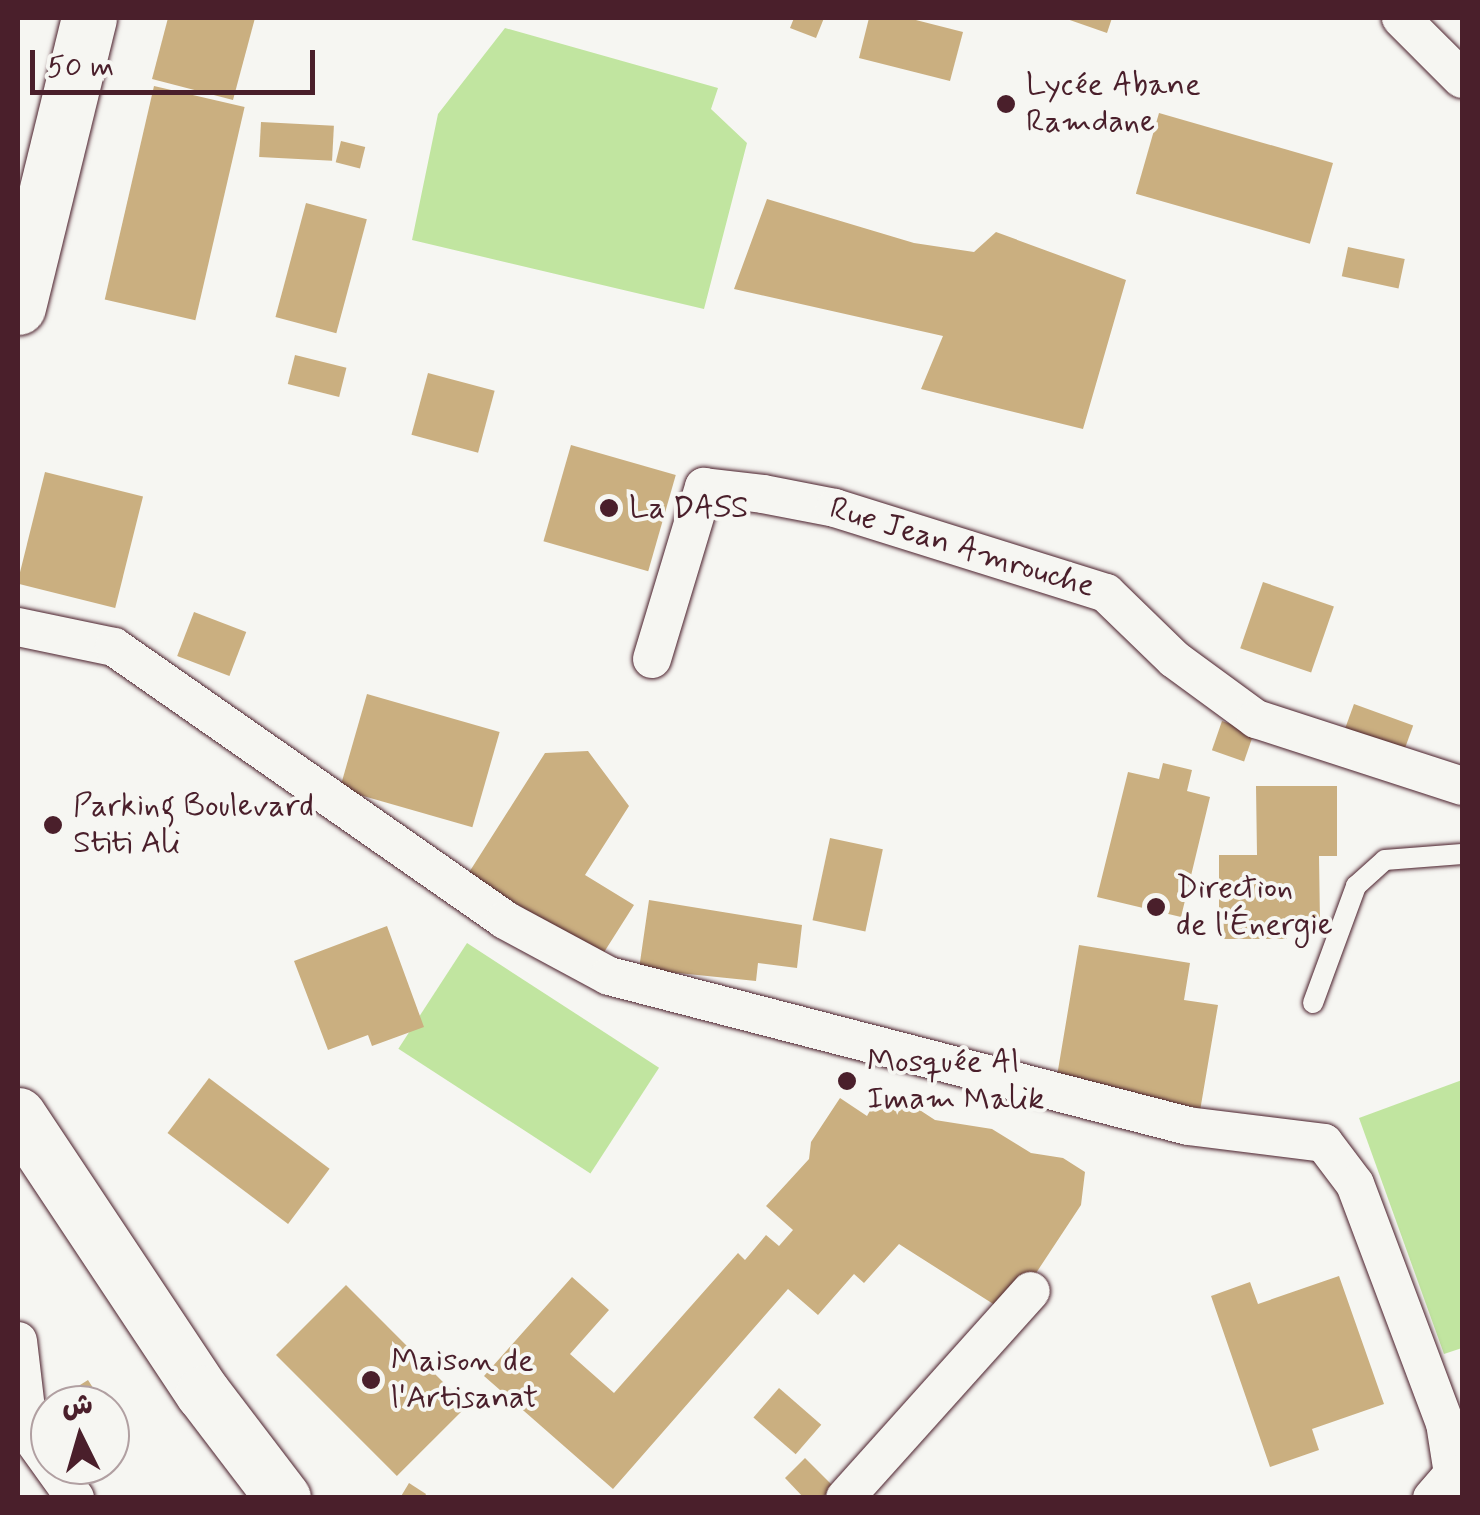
<!DOCTYPE html>
<html>
<head>
<meta charset="utf-8">
<style>
  body { margin:0 }
  #map { position:relative; width:1480px; height:1515px; overflow:hidden; background:#f6f6f2; font-family:Mynerve,"Playpen Sans Arabic",sans-serif }
  div>[style] { position:absolute }
  .green>* { inset:0; background:#c1e5a0; transform-origin:0 0 }
  .building>* { inset:0; background:#caaf80; transform-origin:0 0 }
  .roads { filter:drop-shadow(0 0 2px #4a1f2b) drop-shadow(0 0 2px #4a1f2b) }
  .lane>* { height:20px; margin:-10px; padding:0 10px; transform-origin:10px; border-radius:10px; background:#f6f6f2 }
  .street>* { height:38px; margin:-19px; padding:0 19px; transform-origin:19px; border-radius:19px; background:#f6f6f2 }
  .secondary>* { height:55px; margin:-27.5px; padding:0 27.5px; transform-origin:27.5px; border-radius:27.5px; background:#f6f6f2 }
  .dots>* { width:28px; height:28px; translate:-50% -50%; box-sizing:border-box; border:5px solid #f6f6f2; border-radius:50% }
  span { translate:-50% -50%; white-space:nowrap; text-align:center; line-height:1.15; -webkit-text-stroke:8px #f6f6f2; paint-order:stroke }
  .poi-label { font-size:32px; color:#4a1f2b }
  .left { translate:0 -50%; text-align:left }
  .street-label { font-size:32px; color:#4a1f2b }
  .frame { position:absolute; inset:0; border:20px solid #4a1f2b; pointer-events:none }
  .north { position:absolute; left:30px; top:1385px; width:100px; height:100px; box-sizing:border-box; background:#f6f6f2; border:2px solid #b1a0a2; border-radius:50%; rotate:355deg; font-size:28px; font-weight:700; line-height:40px; text-align:center; color:#4a1f2b }
  .north::after { content:''; display:block; margin:auto; width:35px; height:45px; background:#4a1f2b; clip-path:polygon(50% 0,100% 100%,50% 72%,0 100%) }
  .scale { position:absolute; left:30px; top:50px; width:285px; height:45px; box-sizing:border-box; border:5px solid #4a1f2b; border-top:0; padding-left:12px; font-size:30px; line-height:35px; white-space:nowrap; color:#4a1f2b; -webkit-text-stroke:8px #f6f6f2; paint-order:stroke }
</style>
</head>
<body>
<div id="map">
  <div class="green">
    <i style="clip-path:polygon(505px 28px,718px 88px,711px 109px,747px 143px,704px 309px,412px 240px,438px 114px)"></i>
    <i style="left:467px;top:943px;width:229px;height:126px;rotate:33deg"></i>
    <i style="clip-path:polygon(1462px 1080px,1462px 1348px,1444px 1354px,1359px 1118px)"></i>
  </div>
  <div class="building">
    <i style="clip-path:polygon(168px 18px,255px 18px,233px 100px,152px 79px)"></i>
    <i style="clip-path:polygon(794px 18px,824px 18px,816px 38px,790px 28px)"></i>
    <i style="clip-path:polygon(869px 18px,908px 18px,963px 32px,950px 81px,859px 58px)"></i>
    <i style="clip-path:polygon(1064px 18px,1112px 18px,1107px 33px)"></i>
    <i style="left:154px;top:86px;width:93px;height:219px;rotate:13deg"></i>
    <i style="left:1159px;top:113px;width:181px;height:84px;rotate:16deg"></i>
    <i style="left:261px;top:122px;width:73px;height:35px;rotate:3deg"></i>
    <i style="left:341px;top:141px;width:25px;height:22px;rotate:14deg"></i>
    <i style="clip-path:polygon(767px 199px,914px 243px,974px 252px,996px 232px,1126px 280px,1083px 429px,921px 389px,943px 336px,734px 289px)"></i>
    <i style="left:306px;top:203px;width:63px;height:118px;rotate:15deg"></i>
    <i style="left:1348px;top:247px;width:58px;height:30px;rotate:12deg"></i>
    <i style="left:295px;top:355px;width:53px;height:30px;rotate:14deg"></i>
    <i style="left:428px;top:373px;width:69px;height:64px;rotate:15deg"></i>
    <i style="left:571px;top:445px;width:109px;height:100px;rotate:16deg"></i>
    <i style="left:45px;top:472px;width:101px;height:115px;rotate:14deg"></i>
    <i style="left:1263px;top:582px;width:75px;height:70px;rotate:19deg"></i>
    <i style="left:194px;top:612px;width:56px;height:47px;rotate:21deg"></i>
    <i style="left:367px;top:694px;width:138px;height:99px;rotate:16deg"></i>
    <i style="left:1354px;top:704px;width:63px;height:34px;rotate:20deg"></i>
    <i style="left:1222px;top:721px;width:34px;height:31px;rotate:19deg"></i>
    <i style="clip-path:polygon(588px 751px,629px 806px,585px 875px,634px 905px,601px 957px,468px 874px,545px 753px)"></i>
    <i style="clip-path:polygon(1163px 763px,1192px 770px,1187px 791px,1210px 797px,1181px 917px,1097px 897px,1128px 772px,1159px 779px)"></i>
    <i style="clip-path:polygon(1256px 786px,1337px 786px,1337px 856px,1319px 856px,1320px 923px,1287px 923px,1287px 939px,1219px 939px,1219px 855px,1257px 855px)"></i>
    <i style="left:830px;top:838px;width:54px;height:84px;rotate:12deg"></i>
    <i style="clip-path:polygon(649px 900px,802px 925px,797px 968px,758px 963px,756px 981px,639px 969px)"></i>
    <i style="clip-path:polygon(387px 926px,424px 1027px,372px 1046px,368px 1035px,328px 1050px,294px 961px)"></i>
    <i style="clip-path:polygon(1079px 945px,1190px 963px,1184px 1000px,1218px 1005px,1200px 1111px,1055px 1088px)"></i>
    <i style="left:209px;top:1078px;width:151px;height:69px;rotate:37deg"></i>
    <i style="clip-path:polygon(840px 1098px,867px 1116px,876px 1100px,912px 1105px,935px 1120px,992px 1129px,1031px 1153px,1063px 1158px,1085px 1172px,1081px 1205px,1009px 1314px,899px 1244px,864px 1283px,854px 1274px,818px 1315px,788px 1289px,613px 1489px,484px 1376px,572px 1277px,609px 1310px,570px 1354px,614px 1393px,738px 1253px,745px 1260px,766px 1235px,779px 1246px,793px 1230px,766px 1206px,809px 1159px,811px 1142px)"></i>
    <i style="clip-path:polygon(1339px 1276px,1384px 1404px,1312px 1429px,1319px 1450px,1270px 1467px,1211px 1296px,1250px 1282px,1258px 1304px)"></i>
    <i style="left:346px;top:1285px;width:171px;height:99px;rotate:45deg"></i>
    <i style="clip-path:polygon(88px 1380px,104px 1405px,50px 1405px,50px 1432px,37px 1412px)"></i>
    <i style="left:779px;top:1388px;width:56px;height:39px;rotate:41deg"></i>
    <i style="clip-path:polygon(110px 1414px,121px 1431px,110px 1438px)"></i>
    <i style="clip-path:polygon(805px 1458px,833px 1486px,822px 1498px,804px 1498px,785px 1478px)"></i>
    <i style="clip-path:polygon(409px 1483px,426px 1494px,424px 1498px,400px 1498px)"></i>
  </div>
  <div class="roads">
    <div class="lane">
      <i style="left:1313px;top:1003px;width:125px;rotate:-69.8deg"></i>
      <i style="left:1356px;top:886px;width:39px;rotate:-42deg"></i>
      <i style="left:1385px;top:860px;width:77px;rotate:-4.5deg"></i>
    </div>
    <div class="street">
      <i style="left:1401px;top:18px;width:86px;rotate:45deg"></i>
      <i style="left:18px;top:627px;width:98px;rotate:11.8deg"></i>
      <i style="left:114px;top:647px;width:477px;rotate:34.9deg"></i>
      <i style="left:505px;top:920px;width:118px;rotate:28.3deg"></i>
      <i style="left:609px;top:976px;width:598px;rotate:14.52deg"></i>
      <i style="left:1188px;top:1126px;width:137px;rotate:7.1deg"></i>
      <i style="left:1324px;top:1143px;width:51px;rotate:52.9deg"></i>
      <i style="left:1355px;top:1184px;width:255px;rotate:69.4deg"></i>
      <i style="left:1445px;top:1423px;width:52px;rotate:81.1deg"></i>
      <i style="left:1453px;top:1474px;width:32px;rotate:131deg"></i>
      <i style="left:652px;top:659px;width:180px;rotate:-73.2deg"></i>
      <i style="left:704px;top:487px;width:59px;rotate:6.8deg"></i>
      <i style="left:763px;top:494px;width:73px;rotate:11deg"></i>
      <i style="left:835px;top:508px;width:284px;rotate:17.4deg"></i>
      <i style="left:1106px;top:593px;width:95px;rotate:44.1deg"></i>
      <i style="left:1174px;top:659px;width:102px;rotate:36.2deg"></i>
      <i style="left:1256px;top:719px;width:217px;rotate:18deg"></i>
      <i style="left:18px;top:1341px;width:94px;rotate:83.3deg"></i>
      <i style="left:29px;top:1434px;width:79px;rotate:54.3deg"></i>
      <i style="left:845px;top:1498px;width:278px;rotate:-48.1deg"></i>
    </div>
    <div class="secondary">
      <i style="left:18px;top:307px;width:298px;rotate:-76.2deg"></i>
      <i style="left:18px;top:1115px;width:334px;rotate:56.4deg"></i>
      <i style="left:203px;top:1393px;width:132px;rotate:52.7deg"></i>
    </div>
  </div>
  <div class="dots">
    <i style="left:1006px;top:104px;background:#4a1f2b"></i>
    <i style="left:609px;top:508px;background:#4a1f2b"></i>
    <i style="left:53px;top:825px;background:#4a1f2b"></i>
    <i style="left:1156px;top:907px;background:#4a1f2b"></i>
    <i style="left:847px;top:1081px;background:#4a1f2b"></i>
    <i style="left:371px;top:1380px;background:#4a1f2b"></i>
  </div>
  <div class="poi-label">
    <span class="left" style="left:1026px;top:104px">Lycée Abane<br>Ramdane</span>
    <span class="left" style="left:629px;top:508px">La DASS</span>
    <span class="left" style="left:73px;top:825px">Parking Boulevard<br>Stiti Ali</span>
    <span class="left" style="left:1176px;top:907px">Direction<br>de l'Énergie</span>
    <span class="left" style="left:867px;top:1081px">Mosquée Al<br>Imam Malik</span>
    <span class="left" style="left:391px;top:1380px">Maison de<br>l'Artisanat</span>
  </div>
  <div class="street-label">
    <span style="left:962px;top:548px;rotate:17deg">Rue Jean Amrouche</span>
  </div>
  <div class="frame"></div>
  <div class="north">ش</div>
  <div class="scale">50 m</div>
</div>
</body>
</html>
